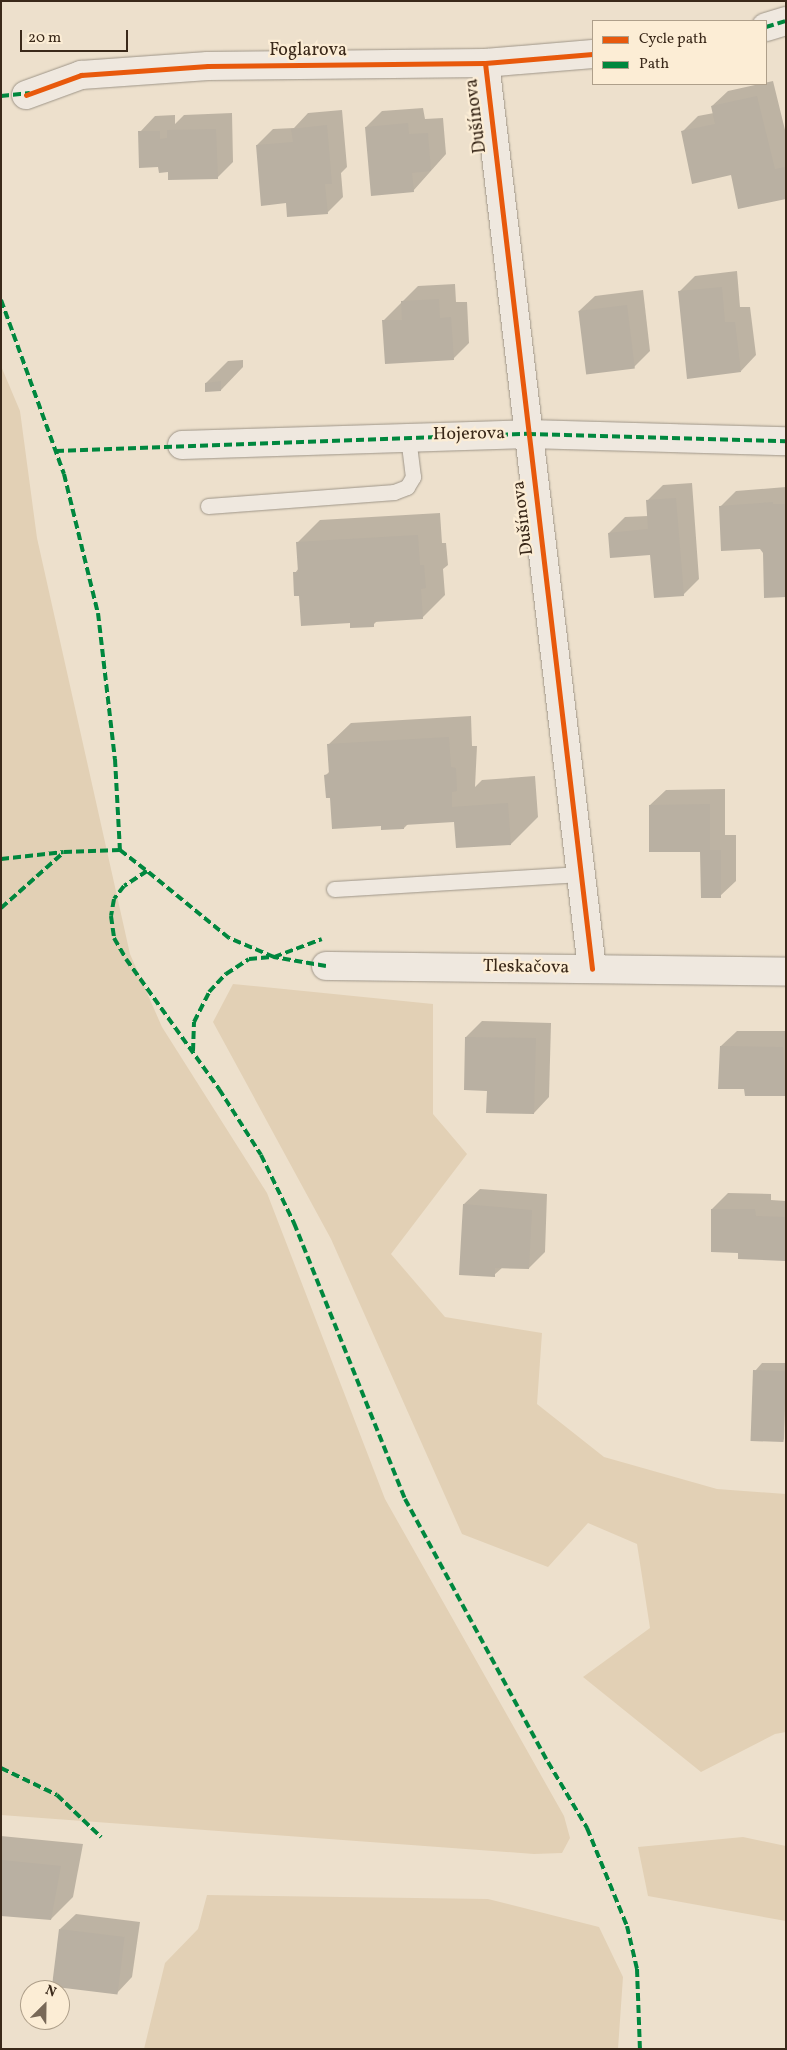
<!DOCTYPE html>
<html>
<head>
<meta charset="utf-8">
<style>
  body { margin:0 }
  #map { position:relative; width:787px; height:2050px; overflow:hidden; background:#ede0cc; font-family:Vollkorn,serif }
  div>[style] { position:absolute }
  .green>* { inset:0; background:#e2d0b5 }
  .shadow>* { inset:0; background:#0003 }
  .building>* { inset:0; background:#b9b0a2; transform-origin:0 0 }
  .roads { filter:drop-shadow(0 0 1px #9e9588) drop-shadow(0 0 1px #9e9588) }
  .service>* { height:15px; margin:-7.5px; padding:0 7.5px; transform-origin:7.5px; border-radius:7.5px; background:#efe8df }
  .minor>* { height:28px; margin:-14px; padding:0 14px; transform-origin:14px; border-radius:14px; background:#efe8df }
  .quiet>* { height:4px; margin-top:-2px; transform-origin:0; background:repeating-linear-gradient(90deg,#00873e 0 8px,transparent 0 12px) }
  .cycleway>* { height:5px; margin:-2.5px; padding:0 2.5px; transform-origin:2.5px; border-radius:2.5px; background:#e8590c }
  span { translate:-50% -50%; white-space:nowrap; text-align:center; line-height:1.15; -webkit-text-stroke:4.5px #fcedd5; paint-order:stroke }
  .street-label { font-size:18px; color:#3a291a }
  .frame { position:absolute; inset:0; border:2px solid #3a291a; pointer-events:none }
  .legend { position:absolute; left:592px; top:20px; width:175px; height:65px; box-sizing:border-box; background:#fcedd5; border:1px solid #ae9f8a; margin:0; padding:6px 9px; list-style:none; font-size:15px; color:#3a291a }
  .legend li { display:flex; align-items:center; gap:10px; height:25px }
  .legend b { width:25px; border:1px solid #ae9f8a }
  .north { position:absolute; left:20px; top:1980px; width:50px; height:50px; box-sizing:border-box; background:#fcedd5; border:1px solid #ae9f8a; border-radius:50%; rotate:23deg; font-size:14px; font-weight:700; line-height:20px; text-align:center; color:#3a291a }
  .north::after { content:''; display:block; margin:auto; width:18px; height:22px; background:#796958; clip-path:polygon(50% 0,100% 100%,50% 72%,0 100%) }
  .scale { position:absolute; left:20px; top:30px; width:108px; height:22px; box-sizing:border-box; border:2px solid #3a291a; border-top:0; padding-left:6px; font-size:15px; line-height:18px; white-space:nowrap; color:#3a291a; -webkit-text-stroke:4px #fcedd5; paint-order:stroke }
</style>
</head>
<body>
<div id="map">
  <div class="green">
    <i style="clip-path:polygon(1px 366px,20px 411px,37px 538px,130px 954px,162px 1027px,267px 1193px,385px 1499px,564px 1816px,570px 1838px,562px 1853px,534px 1854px,1px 1815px)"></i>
    <i style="clip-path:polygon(233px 984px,433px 1004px,433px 1114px,467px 1154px,391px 1254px,445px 1317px,542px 1333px,537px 1404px,604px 1457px,717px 1489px,786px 1494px,786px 1732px,775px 1734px,701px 1772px,583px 1677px,650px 1628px,637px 1544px,588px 1523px,548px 1567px,462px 1534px,331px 1239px,213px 1022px)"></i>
    <i style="clip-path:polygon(743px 1837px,786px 1846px,786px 1921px,648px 1896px,638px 1847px)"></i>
    <i style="clip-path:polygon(207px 1895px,488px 1899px,599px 1927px,623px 1977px,618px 2049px,144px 2049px,165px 1963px,198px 1929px)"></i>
  </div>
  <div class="shadow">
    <i style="clip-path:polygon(773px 81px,786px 134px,786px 198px,732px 174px,682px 132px,698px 116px,714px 113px,712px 106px,728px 91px)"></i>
    <i style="clip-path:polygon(423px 108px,425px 119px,443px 118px,446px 154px,413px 191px,366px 127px,382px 111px)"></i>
    <i style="clip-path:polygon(342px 110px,347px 167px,341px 173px,343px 197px,327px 213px,287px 202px,257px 145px,273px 129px,294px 128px,308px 113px)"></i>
    <i style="clip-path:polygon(232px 113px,233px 162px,217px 178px,169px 171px,159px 166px,140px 132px,155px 116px,175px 115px,175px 124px,184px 115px)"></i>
    <i style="clip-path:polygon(737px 271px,740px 307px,750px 307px,756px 355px,741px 371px,679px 292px,695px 276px)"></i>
    <i style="clip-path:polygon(455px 284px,456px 302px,467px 302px,469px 343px,453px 359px,383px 321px,418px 286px)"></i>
    <i style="clip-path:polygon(643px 290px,650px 351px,634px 367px,579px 311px,595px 296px)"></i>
    <i style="clip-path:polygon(243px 360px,243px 367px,221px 390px,206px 383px,228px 361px)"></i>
    <i style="clip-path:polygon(692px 483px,699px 579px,683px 595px,651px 553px,609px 533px,625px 517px,648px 516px,647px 501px,663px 485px)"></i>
    <i style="clip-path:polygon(786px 487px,786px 596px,764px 552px,720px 507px,736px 491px)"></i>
    <i style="clip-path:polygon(440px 513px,442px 543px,446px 543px,448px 565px,443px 569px,445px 595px,422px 618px,378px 620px,373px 625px,351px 622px,300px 594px,295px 573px,299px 568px,298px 542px,320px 520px)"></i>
    <i style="clip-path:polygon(471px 716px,472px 746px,477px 746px,475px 787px,482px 780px,535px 776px,538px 817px,511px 844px,455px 819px,409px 823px,404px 828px,382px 825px,331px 796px,325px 776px,330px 771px,328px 745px,351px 723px)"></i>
    <i style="clip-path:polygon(725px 789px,725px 835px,736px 835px,736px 881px,720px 896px,702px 851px,650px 805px,666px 790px)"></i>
    <i style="clip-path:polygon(482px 1021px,551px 1023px,549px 1097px,534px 1113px,488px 1090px,466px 1037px)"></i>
    <i style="clip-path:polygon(737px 1031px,786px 1031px,786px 1095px,746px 1088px,721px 1046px)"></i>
    <i style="clip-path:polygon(480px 1189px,547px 1194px,545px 1252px,529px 1268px,503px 1267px,494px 1275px,464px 1204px)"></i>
    <i style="clip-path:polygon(728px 1193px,771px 1194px,771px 1200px,786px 1201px,785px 1259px,739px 1252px,712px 1209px)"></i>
    <i style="clip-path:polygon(762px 1363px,786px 1363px,784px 1441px,755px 1371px)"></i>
    <i style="clip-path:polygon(1px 1836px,83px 1844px,73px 1897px,51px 1919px,1px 1915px)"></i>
    <i style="clip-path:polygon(76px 1914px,140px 1922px,132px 1977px,117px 1993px,60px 1929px)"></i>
  </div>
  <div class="building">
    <i style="clip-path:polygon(757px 96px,775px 169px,786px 167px,786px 199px,738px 209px,731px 175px,692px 184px,681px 131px,715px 124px,711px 106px)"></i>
    <i style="clip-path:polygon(408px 123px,409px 134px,428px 133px,431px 171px,412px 173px,414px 192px,371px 196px,365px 127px)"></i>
    <i style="clip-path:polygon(327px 125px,332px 184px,325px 184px,328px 214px,287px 217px,286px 203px,261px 206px,256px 145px,293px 142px,291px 129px)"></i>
    <i style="clip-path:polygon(216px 129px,218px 179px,168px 180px,168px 172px,159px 173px,158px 167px,139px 168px,138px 131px,160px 131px,160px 139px,167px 138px,167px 130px)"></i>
    <i style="clip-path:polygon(722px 287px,725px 322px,735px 322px,741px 372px,687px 379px,678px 291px)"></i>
    <i style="clip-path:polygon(439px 299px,440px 318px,451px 317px,454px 360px,385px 364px,382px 320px,402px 320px,401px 301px)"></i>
    <i style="left:627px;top:305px;width:64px;height:49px;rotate:83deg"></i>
    <i style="clip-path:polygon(221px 381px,221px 391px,205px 392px,205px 383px)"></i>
    <i style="clip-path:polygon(676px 498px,684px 596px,654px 598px,650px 555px,610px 558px,608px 533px,648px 529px,646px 500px)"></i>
    <i style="clip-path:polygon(773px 502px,773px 504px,786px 504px,786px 597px,764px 598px,763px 553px,760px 549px,721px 551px,719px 506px)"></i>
    <i style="clip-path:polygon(418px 535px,420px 565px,424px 565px,426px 588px,421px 589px,423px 619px,374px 622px,374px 627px,350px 628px,350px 623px,301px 626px,299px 596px,294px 596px,293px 572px,298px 572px,296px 542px)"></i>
    <i style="clip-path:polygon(449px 737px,451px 767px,456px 768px,457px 791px,452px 792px,452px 807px,508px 803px,511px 845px,456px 848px,454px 822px,404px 825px,404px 829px,381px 830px,381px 826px,332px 829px,330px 798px,326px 798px,324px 775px,329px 774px,327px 744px)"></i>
    <i style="clip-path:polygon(710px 804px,710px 850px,721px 850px,721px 898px,701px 898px,700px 852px,649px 852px,649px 805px)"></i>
    <i style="clip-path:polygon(465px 1037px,536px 1038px,534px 1114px,486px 1113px,487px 1091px,464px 1090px)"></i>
    <i style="clip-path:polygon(720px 1046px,783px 1047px,786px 1096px,745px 1096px,744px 1089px,718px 1089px)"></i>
    <i style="clip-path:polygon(463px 1204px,532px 1210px,529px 1269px,495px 1268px,495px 1277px,459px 1275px)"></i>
    <i style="clip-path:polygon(711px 1209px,755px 1209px,756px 1216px,786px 1217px,785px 1261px,738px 1259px,738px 1253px,711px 1252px)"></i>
    <i style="left:753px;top:1370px;width:33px;height:71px;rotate:2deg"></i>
    <i style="clip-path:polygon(1px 1860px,61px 1866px,51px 1920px,1px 1916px)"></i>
    <i style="left:59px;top:1929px;width:66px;height:58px;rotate:7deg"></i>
  </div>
  <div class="roads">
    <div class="service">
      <i style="left:208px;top:506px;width:187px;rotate:-4.3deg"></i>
      <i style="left:394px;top:492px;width:14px;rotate:-21deg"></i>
      <i style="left:407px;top:487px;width:12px;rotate:-59deg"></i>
      <i style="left:413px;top:477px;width:40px;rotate:-97.1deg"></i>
      <i style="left:334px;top:889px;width:248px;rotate:-3.5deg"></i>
    </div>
    <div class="minor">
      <i style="left:766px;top:27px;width:21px;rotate:-17deg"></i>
      <i style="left:485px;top:63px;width:912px;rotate:83.26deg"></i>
      <i style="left:26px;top:95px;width:59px;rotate:-20deg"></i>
      <i style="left:81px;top:75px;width:127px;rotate:-4.1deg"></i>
      <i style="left:208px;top:66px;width:277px;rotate:-0.6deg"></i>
      <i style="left:485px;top:63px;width:108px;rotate:-4.8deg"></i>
      <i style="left:182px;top:445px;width:346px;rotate:-1.8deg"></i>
      <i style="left:528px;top:434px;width:258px;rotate:1.6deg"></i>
      <i style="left:326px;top:966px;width:460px;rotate:0.7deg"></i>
    </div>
  </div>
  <div class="quiet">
    <i style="left:766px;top:27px;width:21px;rotate:-17deg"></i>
    <i style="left:1px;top:96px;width:29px;rotate:-6deg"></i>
    <i style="left:1px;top:300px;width:185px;rotate:70.1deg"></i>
    <i style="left:64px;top:474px;width:143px;rotate:76.3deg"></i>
    <i style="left:98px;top:613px;width:147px;rotate:83.4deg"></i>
    <i style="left:115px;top:759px;width:91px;rotate:86.9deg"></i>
    <i style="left:120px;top:850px;width:34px;rotate:38deg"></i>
    <i style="left:56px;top:451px;width:472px;rotate:-2.1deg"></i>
    <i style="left:528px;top:434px;width:258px;rotate:1.6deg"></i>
    <i style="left:1px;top:859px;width:63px;rotate:-6.3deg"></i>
    <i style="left:1px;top:908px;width:84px;rotate:-41.6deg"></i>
    <i style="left:64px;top:852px;width:56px;rotate:-2deg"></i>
    <i style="left:326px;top:966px;width:53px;rotate:-170.2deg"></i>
    <i style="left:274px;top:957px;width:49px;rotate:-157.1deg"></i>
    <i style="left:229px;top:938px;width:106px;rotate:-140.7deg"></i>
    <i style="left:147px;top:871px;width:27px;rotate:147deg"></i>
    <i style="left:124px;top:886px;width:16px;rotate:128deg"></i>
    <i style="left:114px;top:899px;width:17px;rotate:100deg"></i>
    <i style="left:111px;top:916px;width:22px;rotate:82deg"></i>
    <i style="left:114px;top:938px;width:24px;rotate:60deg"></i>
    <i style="left:126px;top:959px;width:160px;rotate:54.4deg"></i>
    <i style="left:219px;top:1089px;width:78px;rotate:57.5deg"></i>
    <i style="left:261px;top:1155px;width:76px;rotate:64.1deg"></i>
    <i style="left:294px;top:1223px;width:297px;rotate:68.1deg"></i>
    <i style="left:405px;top:1499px;width:299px;rotate:61.5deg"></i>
    <i style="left:548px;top:1762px;width:77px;rotate:59.4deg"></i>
    <i style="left:587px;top:1828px;width:106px;rotate:67.8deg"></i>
    <i style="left:627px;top:1926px;width:44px;rotate:76.9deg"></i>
    <i style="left:637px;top:1969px;width:80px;rotate:87.9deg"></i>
    <i style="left:193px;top:1051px;width:29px;rotate:-88deg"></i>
    <i style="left:194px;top:1022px;width:34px;rotate:-63deg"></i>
    <i style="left:209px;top:992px;width:25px;rotate:-47deg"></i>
    <i style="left:226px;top:974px;width:27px;rotate:-33deg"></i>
    <i style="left:249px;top:959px;width:25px;rotate:-5deg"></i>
    <i style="left:274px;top:957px;width:51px;rotate:-20.6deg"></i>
    <i style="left:1px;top:1768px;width:62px;rotate:25.7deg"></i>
    <i style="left:57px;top:1795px;width:61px;rotate:43.7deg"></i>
  </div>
  <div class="cycleway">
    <i style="left:485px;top:63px;width:912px;rotate:83.26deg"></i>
    <i style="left:26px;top:95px;width:59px;rotate:-20deg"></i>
    <i style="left:81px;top:75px;width:127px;rotate:-4.1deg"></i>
    <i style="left:208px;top:66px;width:277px;rotate:-0.6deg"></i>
    <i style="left:485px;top:63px;width:108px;rotate:-4.8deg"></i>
  </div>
  <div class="street-label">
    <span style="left:308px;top:51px">Foglarova</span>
    <span style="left:477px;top:116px;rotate:-97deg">Dušínova</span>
    <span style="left:469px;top:435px;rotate:-1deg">Hojerova</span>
    <span style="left:524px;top:518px;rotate:-97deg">Dušínova</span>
    <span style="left:526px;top:968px;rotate:1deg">Tleskačova</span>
  </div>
  <div class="frame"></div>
  <ul class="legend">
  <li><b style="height:6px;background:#e8590c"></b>Cycle path</li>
  <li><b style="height:6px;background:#00873e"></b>Path</li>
  </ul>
  <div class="north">N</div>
  <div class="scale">20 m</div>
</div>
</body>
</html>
